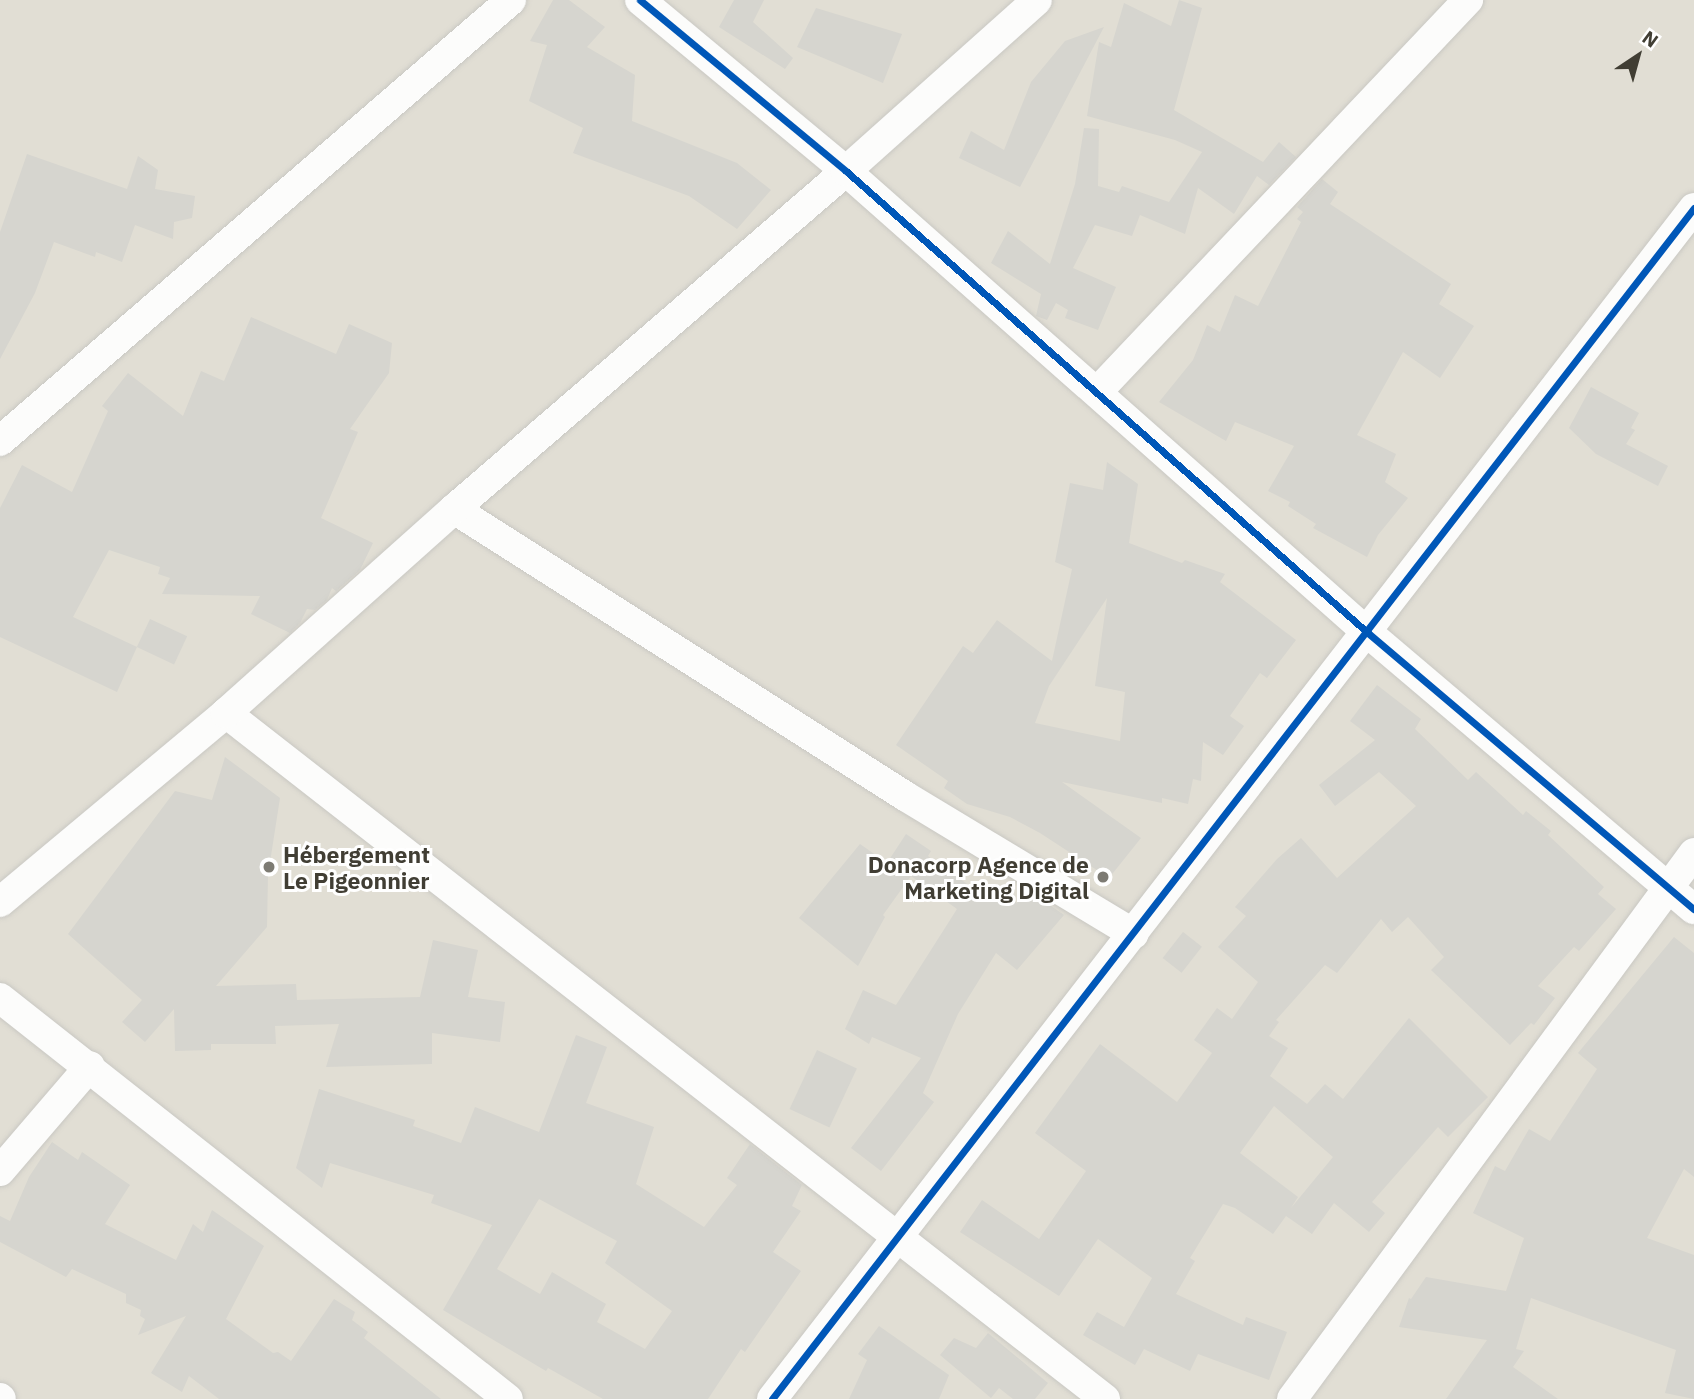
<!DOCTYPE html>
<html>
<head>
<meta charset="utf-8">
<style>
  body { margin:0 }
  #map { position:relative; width:1694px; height:1399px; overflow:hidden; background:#edece7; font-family:"IBM Plex Sans",sans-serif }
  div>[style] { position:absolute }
  .residential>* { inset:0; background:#e1ded4; transform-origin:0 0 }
  .building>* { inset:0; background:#d6d5cf; transform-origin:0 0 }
  .roads { filter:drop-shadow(0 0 2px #c9c8c3) drop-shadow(0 0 2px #c9c8c3) }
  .minor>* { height:30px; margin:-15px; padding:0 15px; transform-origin:15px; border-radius:15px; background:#fcfcfb }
  .cycleway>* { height:7px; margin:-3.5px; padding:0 3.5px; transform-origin:3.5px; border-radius:3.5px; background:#0057b8 }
  .dots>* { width:19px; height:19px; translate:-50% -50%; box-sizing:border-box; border:4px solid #fff; border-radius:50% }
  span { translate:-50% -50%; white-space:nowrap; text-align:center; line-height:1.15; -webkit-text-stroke:6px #fff; paint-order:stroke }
  .poi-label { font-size:23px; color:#413e34; font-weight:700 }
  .left { translate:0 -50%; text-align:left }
  .right { translate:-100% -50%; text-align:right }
  .north { position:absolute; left:1603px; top:21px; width:70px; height:70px; -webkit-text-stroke:5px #fff; paint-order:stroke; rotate:36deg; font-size:19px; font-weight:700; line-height:28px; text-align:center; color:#413e34 }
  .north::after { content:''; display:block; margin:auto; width:24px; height:32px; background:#413e34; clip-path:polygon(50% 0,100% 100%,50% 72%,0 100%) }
</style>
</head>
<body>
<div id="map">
  <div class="residential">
    <i style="left:0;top:0;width:1694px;height:1399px"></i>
  </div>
  <div class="building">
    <i style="clip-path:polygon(553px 0,569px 0,605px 27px,587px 47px,635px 75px,632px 121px,737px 163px,771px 190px,737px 229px,689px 196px,573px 153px,583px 128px,529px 101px,547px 45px,530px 41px)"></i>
    <i style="clip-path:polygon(734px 0,764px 0,753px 22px,793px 58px,785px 69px,719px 27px)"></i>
    <i style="clip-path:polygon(1179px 0,1202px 8px,1174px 110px,1263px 162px,1279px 142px,1296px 157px,1269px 185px,1257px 176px,1234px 214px,1198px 188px,1185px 234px,1140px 215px,1132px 236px,1095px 225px,1073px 268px,1116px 287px,1098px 330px,1065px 318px,1068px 310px,1056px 303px,1047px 320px,1036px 316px,1041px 294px,991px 263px,1008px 231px,1050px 264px,1075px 184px,1084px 128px,1099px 129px,1098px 186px,1119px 192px,1122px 186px,1169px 202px,1202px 152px,1175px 140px,1087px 116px,1099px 42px,1111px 47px,1124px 3px,1171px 26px)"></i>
    <i style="clip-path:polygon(816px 8px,902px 34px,883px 83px,797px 47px)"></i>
    <i style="clip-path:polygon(1104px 27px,1020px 187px,959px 158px,971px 131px,1004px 150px,1031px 82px,1065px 41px)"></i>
    <i style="clip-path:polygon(27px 154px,127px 189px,138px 156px,158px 170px,155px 189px,195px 196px,192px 218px,174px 222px,173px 239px,135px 225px,122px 262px,96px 252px,95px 257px,54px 242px,35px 293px,0 359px,0 232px)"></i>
    <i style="clip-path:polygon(1322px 179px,1338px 192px,1330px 204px,1451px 284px,1439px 304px,1474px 326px,1440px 378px,1403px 352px,1357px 435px,1396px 454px,1385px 482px,1408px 498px,1378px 535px,1367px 557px,1313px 528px,1316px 524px,1288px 506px,1290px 502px,1268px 491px,1294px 446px,1235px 422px,1226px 441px,1159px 402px,1193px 360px,1207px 325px,1220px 332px,1235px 295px,1258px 306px,1301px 222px,1297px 219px,1303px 212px,1297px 207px)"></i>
    <i style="clip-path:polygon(251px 317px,336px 354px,349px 324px,392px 343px,389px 373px,350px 429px,358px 432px,321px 518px,373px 543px,360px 570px,336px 591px,332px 588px,327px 600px,315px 610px,307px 609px,300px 623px,290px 633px,251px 614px,260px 596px,162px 594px,170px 578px,158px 574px,160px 567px,109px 550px,73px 617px,137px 647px,117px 692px,0 637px,0 508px,22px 465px,72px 492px,108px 411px,102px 406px,128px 373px,183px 416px,201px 371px,224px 381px)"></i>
    <i style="clip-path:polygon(1591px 387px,1639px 413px,1631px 428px,1635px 430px,1626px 444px,1668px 466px,1658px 486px,1596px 454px,1569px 428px)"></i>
    <i style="clip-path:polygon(evenodd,1107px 462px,1138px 484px,1129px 543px,1182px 563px,1185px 560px,1225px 574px,1220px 582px,1296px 640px,1267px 678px,1260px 673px,1230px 716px,1244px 726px,1223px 755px,1203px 742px,1201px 781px,1193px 779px,1188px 804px,1162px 798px,1162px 803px,1062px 782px,1141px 838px,1109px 878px,1040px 833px,1010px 817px,967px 804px,944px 788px,948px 781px,896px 745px,963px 646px,973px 653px,997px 620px,1052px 661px,1072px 569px,1055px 562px,1070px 483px,1103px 490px,1107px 462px,1107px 598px,1095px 686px,1125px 692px,1120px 741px,1035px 723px,1049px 686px,1107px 598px)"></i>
    <i style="left:150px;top:619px;width:41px;height:31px;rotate:25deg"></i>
    <i style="clip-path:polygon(evenodd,1377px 685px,1421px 719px,1415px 729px,1468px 780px,1476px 772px,1523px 815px,1526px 811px,1551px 831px,1548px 835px,1604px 887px,1598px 894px,1616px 909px,1579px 951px,1574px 947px,1538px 986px,1555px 998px,1534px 1025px,1531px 1023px,1510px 1045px,1431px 970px,1444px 957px,1408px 917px,1392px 932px,1381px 919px,1337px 973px,1325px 965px,1276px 1020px,1279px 1022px,1269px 1036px,1288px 1048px,1270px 1076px,1307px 1104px,1325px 1084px,1343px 1099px,1409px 1018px,1488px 1097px,1448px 1137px,1438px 1127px,1372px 1202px,1385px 1213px,1369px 1232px,1334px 1203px,1312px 1234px,1286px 1216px,1273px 1234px,1235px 1208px,1223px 1204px,1190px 1258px,1195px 1261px,1176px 1294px,1243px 1325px,1246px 1317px,1287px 1332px,1269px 1380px,1198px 1354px,1190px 1371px,1144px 1349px,1135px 1365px,1083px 1335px,1097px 1312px,1124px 1327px,1152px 1278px,1098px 1239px,1059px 1296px,960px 1232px,982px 1200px,1039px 1239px,1086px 1171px,1035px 1133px,1100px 1044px,1177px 1102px,1212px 1053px,1194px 1040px,1217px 1008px,1232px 1019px,1258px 982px,1218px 947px,1246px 916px,1235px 907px,1277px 859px,1301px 838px,1337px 878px,1416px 806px,1379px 772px,1335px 806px,1319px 785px,1375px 740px,1350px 721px,1377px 685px,1274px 1106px,1333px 1157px,1291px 1208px,1298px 1197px,1240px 1153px,1274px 1106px)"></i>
    <i style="clip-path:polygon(225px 757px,280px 798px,268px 875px,267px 927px,216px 986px,296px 984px,297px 1000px,420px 997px,433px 940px,478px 950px,468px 997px,505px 1002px,500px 1042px,432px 1033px,432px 1064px,326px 1067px,339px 1024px,275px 1026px,276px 1044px,211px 1044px,211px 1050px,175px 1051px,174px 1009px,145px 1042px,122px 1022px,142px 1000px,68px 934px,175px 791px,212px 800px)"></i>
    <i style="clip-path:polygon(906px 834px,931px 851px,928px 856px,988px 899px,996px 889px,1017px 903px,1028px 890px,1064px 915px,1017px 970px,996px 953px,958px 1014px,923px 1093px,934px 1102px,881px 1171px,851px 1148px,921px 1058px,872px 1037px,869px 1044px,845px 1029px,863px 990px,896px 1005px,957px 909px,911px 876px,883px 915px,885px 917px,858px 966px,799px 918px,860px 844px,887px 863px)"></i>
    <i style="left:1183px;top:932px;width:24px;height:33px;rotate:38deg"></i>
    <i style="clip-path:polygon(1674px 937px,1694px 953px,1694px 1177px,1684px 1169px,1647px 1238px,1694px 1255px,1694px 1399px,1665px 1393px,1676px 1350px,1531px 1298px,1516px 1349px,1524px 1351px,1513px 1367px,1558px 1399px,1446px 1399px,1487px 1340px,1399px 1327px,1409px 1298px,1411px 1299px,1426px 1277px,1506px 1291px,1524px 1238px,1473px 1213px,1495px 1166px,1505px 1171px,1529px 1129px,1550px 1141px,1597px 1069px,1578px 1053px)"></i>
    <i style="clip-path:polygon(evenodd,576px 1035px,607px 1047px,586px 1103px,654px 1127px,636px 1184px,704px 1227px,737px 1185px,727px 1178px,750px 1144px,802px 1185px,792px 1206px,801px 1211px,773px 1252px,801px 1271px,745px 1352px,741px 1349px,708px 1399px,603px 1399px,548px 1368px,546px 1371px,443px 1310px,492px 1225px,431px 1203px,434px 1195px,330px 1163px,322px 1188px,296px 1168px,319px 1089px,415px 1120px,413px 1126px,461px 1143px,475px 1107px,539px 1132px,576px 1035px,539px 1199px,617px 1241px,605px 1263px,672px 1311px,645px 1349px,597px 1322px,606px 1304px,552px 1272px,540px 1294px,497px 1269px,539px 1199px)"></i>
    <i style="left:817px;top:1050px;width:44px;height:65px;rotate:25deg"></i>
    <i style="clip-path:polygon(52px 1142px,78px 1160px,82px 1152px,130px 1185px,105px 1224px,176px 1260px,193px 1224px,203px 1232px,212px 1210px,264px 1246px,226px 1319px,273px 1353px,278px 1352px,291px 1361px,334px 1299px,355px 1312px,352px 1320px,368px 1332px,364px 1338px,441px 1399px,219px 1399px,189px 1376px,182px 1392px,151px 1373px,186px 1316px,138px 1335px,145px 1319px,140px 1316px,141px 1310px,126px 1303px,126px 1294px,72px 1269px,66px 1277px,0 1242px,0 1216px,10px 1221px,29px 1177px)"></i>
    <i style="clip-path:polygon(879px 1326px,949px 1375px,939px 1399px,849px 1399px,867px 1360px,858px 1354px)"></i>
    <i style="clip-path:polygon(988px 1333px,1048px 1383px,1035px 1399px,1013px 1399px,999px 1388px,991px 1398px,940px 1355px,954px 1338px,976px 1348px)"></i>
  </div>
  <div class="roads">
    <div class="minor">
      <i style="left:640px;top:0;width:268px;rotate:39.7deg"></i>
      <i style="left:846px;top:171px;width:697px;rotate:41.51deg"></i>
      <i style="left:1368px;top:633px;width:427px;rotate:40.3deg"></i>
      <i style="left:1097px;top:392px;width:540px;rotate:-46.58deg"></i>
      <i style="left:0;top:441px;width:675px;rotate:-40.79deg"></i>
      <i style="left:454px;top:509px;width:535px;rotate:32.47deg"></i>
      <i style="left:905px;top:796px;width:267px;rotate:31.1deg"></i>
      <i style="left:226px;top:713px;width:1115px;rotate:37.97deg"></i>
      <i style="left:0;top:902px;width:295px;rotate:-39.9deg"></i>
      <i style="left:226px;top:713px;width:306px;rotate:-41.8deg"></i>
      <i style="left:454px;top:509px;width:518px;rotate:-40.77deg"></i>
      <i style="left:846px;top:171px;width:256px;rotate:-41.8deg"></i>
      <i style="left:0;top:998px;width:647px;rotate:38.29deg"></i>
      <i style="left:0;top:1171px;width:138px;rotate:-49.4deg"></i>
      <i style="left:0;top:1398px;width:1px;rotate:45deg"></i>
      <i style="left:772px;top:1399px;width:1506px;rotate:-52.26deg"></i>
      <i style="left:1292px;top:1399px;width:678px;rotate:-53.64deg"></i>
    </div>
  </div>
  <div class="cycleway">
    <i style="left:640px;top:0;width:268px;rotate:39.7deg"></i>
    <i style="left:846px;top:171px;width:697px;rotate:41.51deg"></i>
    <i style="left:1368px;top:633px;width:427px;rotate:40.3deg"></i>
    <i style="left:772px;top:1399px;width:1506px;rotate:-52.26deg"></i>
  </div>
  <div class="dots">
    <i style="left:269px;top:867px;background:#7d7b73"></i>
    <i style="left:1103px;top:877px;background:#7d7b73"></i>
  </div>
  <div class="poi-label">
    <span class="left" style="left:283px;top:867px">Hébergement<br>Le Pigeonnier</span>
    <span class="right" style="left:1089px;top:877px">Donacorp Agence de<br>Marketing Digital</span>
  </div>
  <div class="north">N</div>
</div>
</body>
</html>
